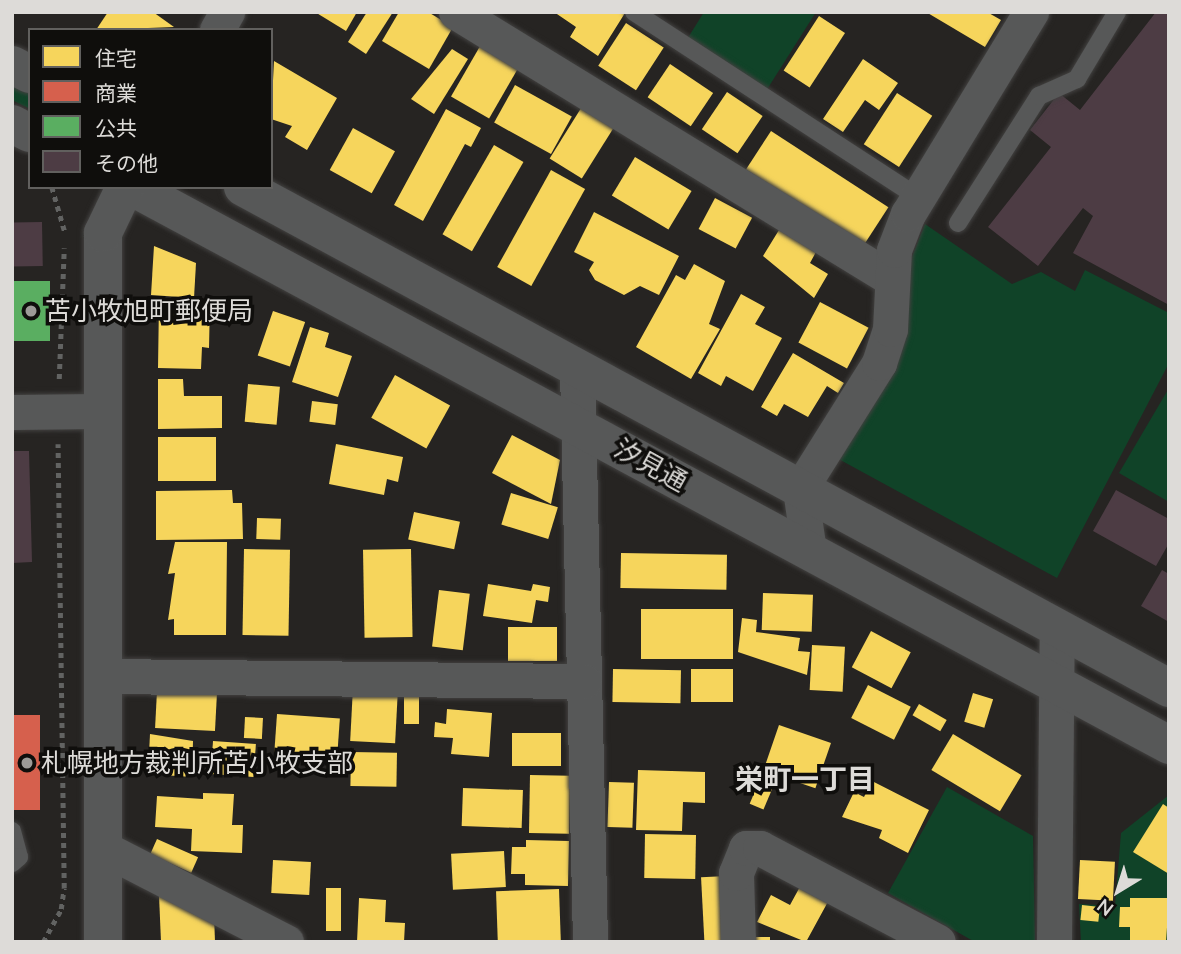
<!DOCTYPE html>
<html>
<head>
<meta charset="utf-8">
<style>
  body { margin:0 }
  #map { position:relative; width:1181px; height:954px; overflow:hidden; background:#262422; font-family:Mulish,"Noto Sans JP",sans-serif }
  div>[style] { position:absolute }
  .green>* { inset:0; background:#104328 }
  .homes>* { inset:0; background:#f6d55c; transform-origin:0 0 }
  .shops>* { inset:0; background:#d6604d; transform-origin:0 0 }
  .public>* { inset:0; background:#5aae61; transform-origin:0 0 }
  .building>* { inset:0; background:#4d3c44; transform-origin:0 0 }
  .path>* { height:4.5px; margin-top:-2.25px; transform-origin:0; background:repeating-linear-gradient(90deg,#626362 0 5px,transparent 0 10px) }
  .roads { filter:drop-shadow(0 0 2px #424140) drop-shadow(0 0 2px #424140) }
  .service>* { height:18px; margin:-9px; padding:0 9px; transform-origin:9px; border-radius:9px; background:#575858 }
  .minor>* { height:35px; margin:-17.5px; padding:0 17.5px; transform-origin:17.5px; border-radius:17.5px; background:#575858 }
  .tertiary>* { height:38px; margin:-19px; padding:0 19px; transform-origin:19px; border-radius:19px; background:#575858 }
  .dots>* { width:19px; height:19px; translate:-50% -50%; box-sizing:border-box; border:4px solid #0f0e0c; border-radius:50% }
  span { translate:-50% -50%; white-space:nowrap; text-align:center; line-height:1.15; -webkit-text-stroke:7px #0f0e0c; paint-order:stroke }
  .poi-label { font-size:26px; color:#dddbd8 }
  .left { translate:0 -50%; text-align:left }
  .street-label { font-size:26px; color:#dddbd8 }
  .neighbourhood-label { font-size:28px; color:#dddbd8; font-weight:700 }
  .frame { position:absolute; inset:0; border:14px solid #dddbd8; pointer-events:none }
  .legend { position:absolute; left:28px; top:28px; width:245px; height:161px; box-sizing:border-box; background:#0f0e0c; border:2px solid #61605e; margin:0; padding:9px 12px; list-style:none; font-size:21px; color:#dddbd8 }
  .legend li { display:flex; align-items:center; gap:14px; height:35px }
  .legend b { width:35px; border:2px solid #61605e }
  .north { position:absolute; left:1083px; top:856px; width:70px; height:70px; -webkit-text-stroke:5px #0f0e0c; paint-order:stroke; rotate:218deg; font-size:19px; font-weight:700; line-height:28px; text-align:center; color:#dddbd8 }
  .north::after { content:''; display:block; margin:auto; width:24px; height:32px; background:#dddbd8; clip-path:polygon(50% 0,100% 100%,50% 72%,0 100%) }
</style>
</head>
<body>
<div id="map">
  <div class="green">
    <i style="clip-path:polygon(704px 12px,816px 12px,766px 91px,686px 41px)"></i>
    <i style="clip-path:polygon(12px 85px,30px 94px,30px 109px,12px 100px)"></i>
    <i style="clip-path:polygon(925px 224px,1012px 284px,1041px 272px,1075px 291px,1085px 270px,1169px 313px,1169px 363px,1057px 578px,833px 456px)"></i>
    <i style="clip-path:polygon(1169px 388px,1169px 502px,1119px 473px)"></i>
    <i style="clip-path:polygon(947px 787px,1033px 836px,1035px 942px,975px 942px,888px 893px)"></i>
    <i style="clip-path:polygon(1169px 795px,1169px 942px,1081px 942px,1079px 904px,1115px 906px,1121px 833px)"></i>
  </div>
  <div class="homes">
    <i style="clip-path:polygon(108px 12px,153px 12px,174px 27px,96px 30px)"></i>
    <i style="clip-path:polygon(315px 12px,357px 12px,346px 31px)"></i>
    <i style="clip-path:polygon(367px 12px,393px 12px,366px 54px,348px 42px)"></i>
    <i style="clip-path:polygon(399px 12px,428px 12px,453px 27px,429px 69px,382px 41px)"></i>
    <i style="clip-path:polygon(554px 12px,623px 12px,625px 13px,598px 56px,570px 37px,576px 27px)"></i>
    <i style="clip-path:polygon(926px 12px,987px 12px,1001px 20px,985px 47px)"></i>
    <i style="left:819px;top:16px;width:31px;height:65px;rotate:33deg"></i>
    <i style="left:626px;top:23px;width:45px;height:51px;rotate:33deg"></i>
    <i style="left:483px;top:41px;width:44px;height:64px;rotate:30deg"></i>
    <i style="clip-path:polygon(452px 49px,468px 59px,434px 114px,411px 99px)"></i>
    <i style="clip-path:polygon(863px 59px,898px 83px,879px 110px,865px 100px,843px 132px,823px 119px)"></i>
    <i style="clip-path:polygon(274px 61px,337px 98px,307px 150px,285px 137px,292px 126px,271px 119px)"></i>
    <i style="left:670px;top:64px;width:52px;height:40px;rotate:34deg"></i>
    <i style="left:515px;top:85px;width:65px;height:43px;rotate:29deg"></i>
    <i style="left:727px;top:92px;width:43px;height:45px;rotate:34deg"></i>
    <i style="left:897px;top:93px;width:42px;height:61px;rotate:33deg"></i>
    <i style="left:583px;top:105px;width:38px;height:63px;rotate:32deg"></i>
    <i style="clip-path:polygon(446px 109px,481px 128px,471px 147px,465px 144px,423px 221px,394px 205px)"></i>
    <i style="left:353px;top:128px;width:48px;height:48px;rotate:29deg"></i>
    <i style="left:771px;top:131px;width:140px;height:46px;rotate:33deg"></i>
    <i style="left:494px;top:145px;width:34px;height:103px;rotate:30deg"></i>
    <i style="left:635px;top:157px;width:66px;height:45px;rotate:31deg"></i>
    <i style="left:551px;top:170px;width:39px;height:111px;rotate:29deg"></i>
    <i style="left:715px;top:198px;width:42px;height:35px;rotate:28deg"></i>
    <i style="clip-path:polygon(594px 212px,679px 256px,659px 295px,640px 286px,624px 295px,595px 280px,589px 270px,594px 262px,574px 252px)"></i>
    <i style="clip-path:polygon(779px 230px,816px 252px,810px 263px,828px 274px,814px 298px,763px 256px)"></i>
    <i style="clip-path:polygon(154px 246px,196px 263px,194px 298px,151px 295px)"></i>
    <i style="clip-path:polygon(694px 264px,725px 281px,709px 324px,720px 329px,691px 379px,636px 347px,676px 275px,685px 280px)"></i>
    <i style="clip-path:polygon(741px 294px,765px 307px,755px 324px,782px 338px,753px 391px,726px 376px,721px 386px,698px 373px)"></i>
    <i style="clip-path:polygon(159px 301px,210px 302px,209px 348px,202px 347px,201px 369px,158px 368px)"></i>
    <i style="left:820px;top:302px;width:55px;height:46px;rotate:28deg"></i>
    <i style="left:273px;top:311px;width:34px;height:47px;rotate:19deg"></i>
    <i style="clip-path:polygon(310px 327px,329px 333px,325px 347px,352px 356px,338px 397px,292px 382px)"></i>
    <i style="clip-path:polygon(793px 353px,844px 383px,838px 393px,827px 386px,808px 417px,784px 404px,777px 416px,761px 407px)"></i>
    <i style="left:395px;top:375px;width:63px;height:49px;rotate:29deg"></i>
    <i style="clip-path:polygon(158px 379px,183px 379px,184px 396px,222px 396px,222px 428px,158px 429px)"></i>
    <i style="left:248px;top:384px;width:32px;height:38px;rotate:5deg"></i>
    <i style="left:312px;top:401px;width:26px;height:21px;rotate:7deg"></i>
    <i style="clip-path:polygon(512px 435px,560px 460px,551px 504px,492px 473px)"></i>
    <i style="left:158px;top:437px;width:58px;height:44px"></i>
    <i style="clip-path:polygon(336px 444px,403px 457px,398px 482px,387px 479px,384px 495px,329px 484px)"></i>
    <i style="clip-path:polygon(232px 490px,233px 503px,242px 503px,243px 539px,156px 540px,156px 491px)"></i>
    <i style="left:511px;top:493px;width:49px;height:33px;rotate:17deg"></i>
    <i style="left:414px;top:512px;width:47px;height:28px;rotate:12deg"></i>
    <i style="left:257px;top:518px;width:24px;height:21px;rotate:2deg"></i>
    <i style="clip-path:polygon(175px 542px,227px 542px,226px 635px,174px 635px,174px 619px,168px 620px,175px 573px,168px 574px)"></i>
    <i style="left:244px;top:549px;width:46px;height:86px;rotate:1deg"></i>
    <i style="left:411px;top:549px;width:88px;height:48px;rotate:89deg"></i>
    <i style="left:621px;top:553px;width:106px;height:35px;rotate:1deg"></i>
    <i style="clip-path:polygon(488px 584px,531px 591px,533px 584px,550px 587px,548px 602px,536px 600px,532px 623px,483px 616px)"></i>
    <i style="left:439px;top:590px;width:31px;height:57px;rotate:7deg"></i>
    <i style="left:763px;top:593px;width:50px;height:37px;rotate:2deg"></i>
    <i style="left:641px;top:609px;width:92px;height:50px"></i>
    <i style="clip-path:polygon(742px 618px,757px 620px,756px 632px,800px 638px,798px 651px,810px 652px,807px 675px,738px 652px)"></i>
    <i style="left:508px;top:627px;width:49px;height:34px"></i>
    <i style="left:871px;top:631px;width:45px;height:41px;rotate:28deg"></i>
    <i style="left:812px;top:645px;width:33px;height:45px;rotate:3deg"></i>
    <i style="left:613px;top:669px;width:68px;height:33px;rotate:1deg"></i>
    <i style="left:691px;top:669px;width:42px;height:33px"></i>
    <i style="left:868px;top:685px;width:48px;height:37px;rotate:27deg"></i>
    <i style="left:353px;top:687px;width:45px;height:54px;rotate:3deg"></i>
    <i style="left:157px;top:691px;width:60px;height:37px;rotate:3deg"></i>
    <i style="left:973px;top:693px;width:21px;height:30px;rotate:17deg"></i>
    <i style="left:404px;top:694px;width:15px;height:30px"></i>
    <i style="left:919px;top:704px;width:32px;height:13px;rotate:30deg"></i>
    <i style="clip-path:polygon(447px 709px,492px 713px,489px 757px,451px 754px,453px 738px,434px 737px,435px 722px,446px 724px)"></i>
    <i style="left:277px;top:714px;width:63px;height:39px;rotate:4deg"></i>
    <i style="left:245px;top:717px;width:18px;height:21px;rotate:3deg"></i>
    <i style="left:779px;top:725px;width:55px;height:48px;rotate:19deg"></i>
    <i style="left:512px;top:733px;width:49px;height:33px"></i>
    <i style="clip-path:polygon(150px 734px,193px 741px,192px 777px,148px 774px)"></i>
    <i style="left:953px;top:734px;width:80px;height:42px;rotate:31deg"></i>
    <i style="left:213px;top:741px;width:43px;height:33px;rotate:4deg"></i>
    <i style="left:351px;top:752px;width:46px;height:34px;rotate:1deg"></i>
    <i style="clip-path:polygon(638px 770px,705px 772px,705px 803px,683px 802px,682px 831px,636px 830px)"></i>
    <i style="left:530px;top:775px;width:40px;height:58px;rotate:1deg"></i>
    <i style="left:761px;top:777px;width:15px;height:29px;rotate:23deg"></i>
    <i style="clip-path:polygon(872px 781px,929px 810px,908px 853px,879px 838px,882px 830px,842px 817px,854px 792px,864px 797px)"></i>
    <i style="left:609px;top:782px;width:25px;height:45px;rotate:2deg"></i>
    <i style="left:463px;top:788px;width:60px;height:38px;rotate:2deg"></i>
    <i style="clip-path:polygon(203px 793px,234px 794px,232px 825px,243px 825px,242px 853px,191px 851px,192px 829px,155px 827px,157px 796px,203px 799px)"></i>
    <i style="clip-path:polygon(1163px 804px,1169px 808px,1169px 874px,1133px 852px)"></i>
    <i style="left:645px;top:834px;width:51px;height:44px;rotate:1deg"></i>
    <i style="left:157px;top:839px;width:45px;height:17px;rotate:24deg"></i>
    <i style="clip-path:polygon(526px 840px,569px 841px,568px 886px,525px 885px,525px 874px,511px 874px,512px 847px,526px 847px)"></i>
    <i style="left:504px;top:851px;width:36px;height:53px;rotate:87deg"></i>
    <i style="left:273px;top:860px;width:38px;height:33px;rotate:3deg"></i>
    <i style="left:1080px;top:860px;width:35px;height:39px;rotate:3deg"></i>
    <i style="left:727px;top:876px;width:65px;height:26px;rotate:87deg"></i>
    <i style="clip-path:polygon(802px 883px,830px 898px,806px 942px,757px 922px,771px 895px,790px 905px)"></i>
    <i style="left:326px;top:888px;width:15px;height:43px"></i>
    <i style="left:559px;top:889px;width:53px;height:63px;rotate:88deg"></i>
    <i style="clip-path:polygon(159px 895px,214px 914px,215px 942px,161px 942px)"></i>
    <i style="clip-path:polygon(359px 898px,386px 900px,385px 922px,405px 923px,404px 942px,357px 942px)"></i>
    <i style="clip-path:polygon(1130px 898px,1169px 898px,1166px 942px,1130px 942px,1130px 927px,1119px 927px,1120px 907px,1130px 907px)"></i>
    <i style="left:1082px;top:905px;width:18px;height:15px;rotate:6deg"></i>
    <i style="left:747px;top:937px;width:23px;height:5px"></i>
  </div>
  <div class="shops">
    <i style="left:12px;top:715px;width:28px;height:95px"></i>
  </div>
  <div class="public">
    <i style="left:12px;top:281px;width:38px;height:60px"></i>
  </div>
  <div class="building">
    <i style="clip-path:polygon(1156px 12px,1169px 12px,1169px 305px,1073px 253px,1093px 216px,1083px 208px,1038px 266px,988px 227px,1051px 147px,1030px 130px,1059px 93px,1080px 110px)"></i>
    <i style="left:42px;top:222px;width:44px;height:30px;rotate:89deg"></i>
    <i style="clip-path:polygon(12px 451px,29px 451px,32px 562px,12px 563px)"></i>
    <i style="clip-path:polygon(1116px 490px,1169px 519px,1169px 543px,1156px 566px,1093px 531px)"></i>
    <i style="clip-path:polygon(1162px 570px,1169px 574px,1169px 622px,1141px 606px)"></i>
  </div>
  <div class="path">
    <i style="left:52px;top:187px;width:47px;rotate:73.9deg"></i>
    <i style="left:59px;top:379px;width:131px;rotate:-87.8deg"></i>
    <i style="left:43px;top:942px;width:38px;rotate:-61deg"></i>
    <i style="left:61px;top:909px;width:21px;rotate:-82deg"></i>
    <i style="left:64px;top:888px;width:444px;rotate:-90.8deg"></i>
  </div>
  <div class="roads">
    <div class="service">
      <i style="left:634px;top:12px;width:339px;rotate:33.1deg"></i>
      <i style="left:958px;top:223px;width:151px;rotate:-57.5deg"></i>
      <i style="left:1039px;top:96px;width:42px;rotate:-24.1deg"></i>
      <i style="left:1077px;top:79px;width:78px;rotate:-59.2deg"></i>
      <i style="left:12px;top:831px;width:27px;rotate:75deg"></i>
      <i style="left:19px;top:857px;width:9px;rotate:139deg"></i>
    </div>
    <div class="minor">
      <i style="left:456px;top:12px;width:509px;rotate:31.5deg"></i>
      <i style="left:217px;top:30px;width:21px;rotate:-61deg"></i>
      <i style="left:577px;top:369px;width:573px;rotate:88.7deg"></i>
      <i style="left:12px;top:412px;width:87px;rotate:-0.7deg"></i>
      <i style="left:809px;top:551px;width:63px;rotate:-98.3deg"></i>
      <i style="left:800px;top:489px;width:149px;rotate:-57.9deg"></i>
      <i style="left:879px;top:363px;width:36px;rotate:-72deg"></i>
      <i style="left:890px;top:329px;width:79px;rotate:-87.1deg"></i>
      <i style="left:894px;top:250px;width:39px;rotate:-69deg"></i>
      <i style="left:908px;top:214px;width:237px;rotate:-58.7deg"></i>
      <i style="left:102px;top:676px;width:482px;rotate:0.6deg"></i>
      <i style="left:103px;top:848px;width:206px;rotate:27.2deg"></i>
      <i style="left:738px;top:942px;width:69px;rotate:-91.7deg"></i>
      <i style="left:736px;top:873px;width:27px;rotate:-68deg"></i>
      <i style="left:746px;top:848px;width:14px"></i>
      <i style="left:760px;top:848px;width:201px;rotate:27.8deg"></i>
      <i style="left:1054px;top:942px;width:316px;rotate:-89.5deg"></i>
    </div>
    <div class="tertiary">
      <i style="left:12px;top:65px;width:20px;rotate:27deg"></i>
      <i style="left:12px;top:124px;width:20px;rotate:27deg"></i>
      <i style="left:132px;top:187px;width:1178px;rotate:28.28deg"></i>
      <i style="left:243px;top:187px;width:1053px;rotate:28.42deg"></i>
      <i style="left:103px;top:942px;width:709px;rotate:-90deg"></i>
      <i style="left:103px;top:233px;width:51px;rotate:-64.4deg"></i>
    </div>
  </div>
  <div class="dots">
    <i style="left:31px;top:311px;background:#9d9b98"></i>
    <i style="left:27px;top:763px;background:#9d9b98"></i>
  </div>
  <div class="poi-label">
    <span class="left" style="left:45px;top:311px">苫小牧旭町郵便局</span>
    <span class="left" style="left:41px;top:763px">札幌地方裁判所苫小牧支部</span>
  </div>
  <div class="street-label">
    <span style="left:651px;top:465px;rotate:29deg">汐見通</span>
  </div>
  <div class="neighbourhood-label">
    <span style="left:805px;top:779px">栄町一丁目</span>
  </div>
  <div class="frame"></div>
  <ul class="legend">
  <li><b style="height:19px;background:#f6d55c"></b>住宅</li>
  <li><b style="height:19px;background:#d6604d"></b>商業</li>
  <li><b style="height:19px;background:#5aae61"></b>公共</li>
  <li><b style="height:19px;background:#4d3c44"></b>その他</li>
  </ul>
  <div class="north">N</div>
</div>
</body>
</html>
